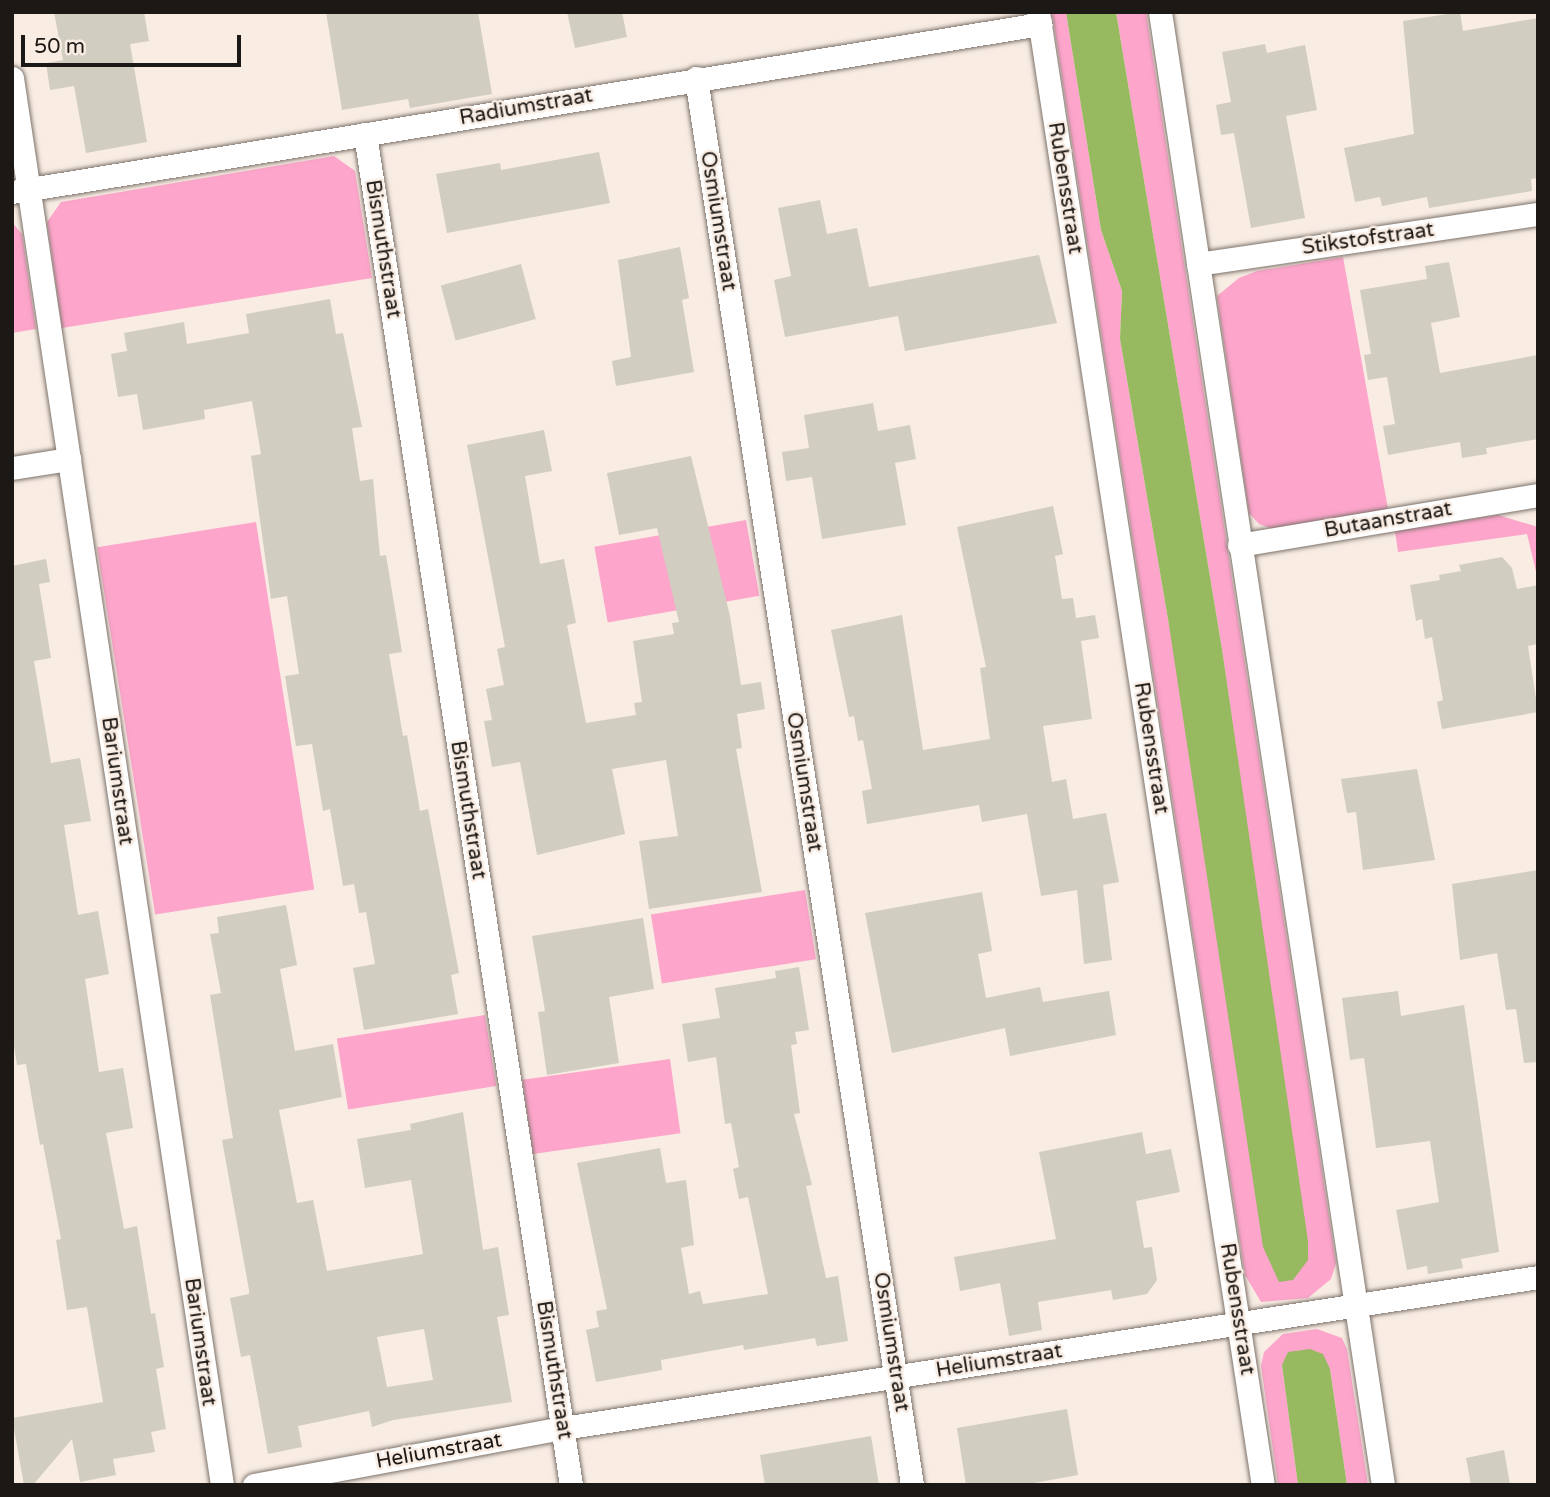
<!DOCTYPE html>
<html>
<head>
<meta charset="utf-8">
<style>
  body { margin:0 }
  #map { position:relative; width:1550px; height:1497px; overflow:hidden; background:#f8ece3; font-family:"Varela Round",sans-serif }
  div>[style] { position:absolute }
  .green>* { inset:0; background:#fda5cb; transform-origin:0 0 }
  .water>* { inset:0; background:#97b960 }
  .building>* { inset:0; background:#d1cdc0; transform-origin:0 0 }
  .roads { filter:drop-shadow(0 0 2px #7d736b) drop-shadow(0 0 2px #7d736b) }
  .street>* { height:23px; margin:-11.5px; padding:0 11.5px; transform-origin:11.5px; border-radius:11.5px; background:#fff }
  span { translate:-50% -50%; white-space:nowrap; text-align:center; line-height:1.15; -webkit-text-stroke:5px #f8ece3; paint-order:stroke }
  .street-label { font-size:21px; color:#1c1815 }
  .frame { position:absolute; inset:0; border:14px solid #1c1815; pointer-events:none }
  .scale { position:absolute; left:21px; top:35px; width:220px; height:32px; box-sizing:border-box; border:4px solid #1c1815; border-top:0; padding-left:9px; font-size:21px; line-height:24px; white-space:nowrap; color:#1c1815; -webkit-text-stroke:5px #f8ece3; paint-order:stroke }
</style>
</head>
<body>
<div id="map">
  <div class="green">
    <i style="clip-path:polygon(1052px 12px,1066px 12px,1101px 230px,1122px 291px,1120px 339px,1169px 625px,1308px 1260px,1222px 649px,1116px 12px,1146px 12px,1336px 1263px,1331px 1279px,1308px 1298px,1261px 1302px,1245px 1275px)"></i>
    <i style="clip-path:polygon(334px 156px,355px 171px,372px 278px,62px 328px,47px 222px,61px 202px)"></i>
    <i style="clip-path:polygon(12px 222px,22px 234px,36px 329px,12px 333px)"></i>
    <i style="clip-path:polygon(1343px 257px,1388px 509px,1273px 529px,1259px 524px,1249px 513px,1217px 296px,1239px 278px,1257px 271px)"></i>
    <i style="clip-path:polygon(1498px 515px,1538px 527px,1538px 580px,1527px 534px,1398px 552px,1395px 531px)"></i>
    <i style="left:746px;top:520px;width:77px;height:154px;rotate:80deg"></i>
    <i style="left:256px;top:522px;width:372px;height:161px;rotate:81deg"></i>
    <i style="left:805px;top:890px;width:70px;height:156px;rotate:81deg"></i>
    <i style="left:485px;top:1015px;width:72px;height:150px;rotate:81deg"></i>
    <i style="left:670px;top:1059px;width:75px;height:149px;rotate:82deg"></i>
    <i style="clip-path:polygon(1317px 1329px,1342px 1338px,1347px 1349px,1368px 1485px,1347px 1485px,1330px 1369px,1282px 1365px,1298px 1485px,1278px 1485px,1261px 1366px,1264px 1352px,1283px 1334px)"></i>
  </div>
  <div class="water">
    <i style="clip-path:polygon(1066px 12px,1116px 12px,1222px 649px,1308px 1241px,1308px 1260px,1293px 1280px,1279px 1282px,1263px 1247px,1169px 625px,1120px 339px,1122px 291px,1101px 230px)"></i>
    <i style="clip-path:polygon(1310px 1349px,1323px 1354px,1330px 1369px,1347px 1485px,1298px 1485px,1282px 1365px,1288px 1352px)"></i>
  </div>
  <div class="building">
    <i style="clip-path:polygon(54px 12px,144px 12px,149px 41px,130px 44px,147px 142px,86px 153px,74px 86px,50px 90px,46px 63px,63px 60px)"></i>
    <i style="clip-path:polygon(326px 12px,478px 12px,492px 94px,410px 108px,408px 99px,342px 110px)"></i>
    <i style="clip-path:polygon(567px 12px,622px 12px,627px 37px,575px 48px)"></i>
    <i style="clip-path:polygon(1460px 12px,1463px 31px,1538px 18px,1538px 178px,1531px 179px,1532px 191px,1429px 208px,1427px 197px,1382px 206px,1380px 197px,1355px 202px,1344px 148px,1414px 134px,1403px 21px)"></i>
    <i style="clip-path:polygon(1265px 44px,1267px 53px,1305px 45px,1317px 110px,1286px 116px,1305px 218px,1251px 228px,1234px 133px,1221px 135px,1216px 105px,1231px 102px,1222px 52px)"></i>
    <i style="clip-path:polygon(599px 152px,610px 203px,447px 233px,436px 174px,500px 163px,501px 170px)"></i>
    <i style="clip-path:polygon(820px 200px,827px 234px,857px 228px,869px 287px,1039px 255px,1057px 323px,905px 351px,898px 316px,785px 337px,774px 280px,791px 276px,778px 208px)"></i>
    <i style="clip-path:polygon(680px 247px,689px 298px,682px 300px,694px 372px,616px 386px,612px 361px,631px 357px,618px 260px)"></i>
    <i style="clip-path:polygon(1449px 262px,1460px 317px,1431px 323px,1440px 373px,1538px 355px,1538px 439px,1486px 448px,1487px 454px,1462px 458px,1460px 442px,1388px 455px,1383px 426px,1395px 424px,1387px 377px,1368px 380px,1364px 355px,1371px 354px,1360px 290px,1427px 279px,1425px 266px)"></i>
    <i style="left:521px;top:264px;width:57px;height:83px;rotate:75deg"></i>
    <i style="clip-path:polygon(330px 299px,336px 334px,343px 333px,362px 427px,352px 428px,360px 481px,373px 479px,380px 556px,386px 555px,402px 652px,389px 654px,403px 736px,407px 735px,420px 811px,428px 809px,459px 973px,451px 975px,458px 1014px,364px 1030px,353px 968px,375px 964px,366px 912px,359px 913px,354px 884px,343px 886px,330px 809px,323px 811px,312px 744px,296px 746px,285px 676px,299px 674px,287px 596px,271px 599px,251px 456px,261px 454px,252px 401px,204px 410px,205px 419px,143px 430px,137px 394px,118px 397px,111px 354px,127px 351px,124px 333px,184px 322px,187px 344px,249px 333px,246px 314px)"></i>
    <i style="clip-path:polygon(873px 403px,878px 431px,910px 425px,916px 459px,895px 463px,906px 525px,822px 539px,812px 477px,786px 481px,782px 452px,809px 448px,804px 415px)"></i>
    <i style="clip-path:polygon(544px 430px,552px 471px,525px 476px,540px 564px,564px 559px,576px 623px,567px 625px,586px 723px,636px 715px,634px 703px,642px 702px,633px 641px,674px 634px,672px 623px,679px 622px,657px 528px,619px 535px,607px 473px,691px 456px,730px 616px,741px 685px,761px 682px,765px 709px,737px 714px,742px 748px,736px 749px,762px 892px,649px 909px,639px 841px,678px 836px,666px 760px,612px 769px,625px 834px,537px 855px,520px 762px,492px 767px,484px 721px,492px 720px,486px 689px,504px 685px,497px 649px,505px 647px,467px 445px)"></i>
    <i style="clip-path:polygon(1053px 506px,1063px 554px,1055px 556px,1062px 599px,1073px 598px,1076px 618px,1095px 615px,1099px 638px,1081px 641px,1092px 719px,1043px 726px,1052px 782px,1066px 779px,1073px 819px,1106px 813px,1119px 882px,1103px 885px,1112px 960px,1084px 964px,1077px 890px,1041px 896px,1027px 814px,982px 822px,979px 805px,867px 824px,862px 791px,872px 789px,863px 740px,858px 741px,854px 716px,849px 717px,831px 630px,902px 615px,923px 750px,990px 739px,980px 668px,986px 667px,957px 527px)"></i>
    <i style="clip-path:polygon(1502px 557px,1512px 568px,1517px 589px,1538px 585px,1538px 644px,1528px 646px,1538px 712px,1442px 729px,1437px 702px,1443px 700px,1432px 637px,1425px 639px,1422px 619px,1416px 621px,1410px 585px,1440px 580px,1439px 575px,1461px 571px,1459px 565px)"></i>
    <i style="clip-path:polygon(46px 559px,50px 582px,39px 584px,51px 658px,34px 661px,51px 763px,80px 758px,91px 821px,64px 825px,78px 915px,98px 911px,109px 974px,85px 979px,99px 1072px,123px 1068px,133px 1128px,106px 1133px,124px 1229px,137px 1226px,151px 1314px,155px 1313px,164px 1367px,156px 1369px,166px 1429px,151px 1432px,155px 1452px,113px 1459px,116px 1475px,80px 1482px,72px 1439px,33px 1485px,24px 1485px,12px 1418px,103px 1402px,87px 1307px,67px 1310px,56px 1240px,61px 1239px,43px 1144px,40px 1145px,26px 1064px,17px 1065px,12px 1033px,12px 566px)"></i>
    <i style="clip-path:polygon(1417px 769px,1435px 860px,1363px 870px,1356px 812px,1347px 813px,1341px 779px)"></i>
    <i style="clip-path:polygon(1538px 870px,1538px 1062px,1524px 1063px,1516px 1009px,1506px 1010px,1497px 953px,1460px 960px,1452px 884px)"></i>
    <i style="clip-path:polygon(982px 892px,992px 951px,978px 954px,986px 998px,1040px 987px,1043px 1002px,1109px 991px,1116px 1035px,1010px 1056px,1005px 1028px,892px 1053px,865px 913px)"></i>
    <i style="clip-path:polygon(evenodd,286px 905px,297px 965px,280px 969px,295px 1051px,333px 1044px,342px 1097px,279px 1110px,297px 1203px,313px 1200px,327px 1271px,423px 1254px,411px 1180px,365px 1188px,357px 1139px,411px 1130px,410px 1124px,463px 1112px,483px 1250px,498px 1247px,509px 1315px,497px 1317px,512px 1402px,393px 1420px,372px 1427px,369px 1411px,298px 1426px,302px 1447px,268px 1454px,250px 1355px,241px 1357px,230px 1298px,249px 1294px,249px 1290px,222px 1140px,233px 1138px,210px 995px,221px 993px,210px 934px,219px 933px,217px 917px,286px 905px,424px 1329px,433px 1380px,387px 1387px,377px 1337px,424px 1329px)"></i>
    <i style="clip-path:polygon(643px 918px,654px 989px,609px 997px,619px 1063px,547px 1075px,538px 1012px,545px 1011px,532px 936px)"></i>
    <i style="clip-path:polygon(799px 967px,809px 1030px,795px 1032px,797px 1044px,791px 1045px,800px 1113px,794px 1114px,812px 1185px,806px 1186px,826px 1278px,838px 1276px,848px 1341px,817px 1346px,815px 1338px,744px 1350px,743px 1345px,661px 1360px,662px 1370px,596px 1382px,586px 1330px,599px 1327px,596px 1311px,607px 1309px,577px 1163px,660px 1148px,666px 1183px,686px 1180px,694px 1245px,681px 1248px,689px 1294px,700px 1291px,703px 1304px,768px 1294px,748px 1197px,739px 1199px,733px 1169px,739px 1167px,731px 1123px,725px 1124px,716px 1057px,688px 1062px,682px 1024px,720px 1018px,715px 988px,776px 978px,775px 971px)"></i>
    <i style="clip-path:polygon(1398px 991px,1401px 1016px,1464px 1005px,1499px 1252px,1461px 1259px,1463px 1268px,1428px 1274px,1427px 1266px,1407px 1270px,1396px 1210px,1439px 1202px,1430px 1141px,1376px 1148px,1364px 1058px,1350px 1060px,1342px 998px)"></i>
    <i style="clip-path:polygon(1142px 1132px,1146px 1154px,1171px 1149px,1180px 1192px,1136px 1201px,1144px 1248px,1152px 1247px,1157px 1280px,1147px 1294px,1113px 1300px,1111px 1290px,1038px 1302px,1042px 1330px,1009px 1336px,1000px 1283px,960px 1291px,954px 1257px,1056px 1239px,1039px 1152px)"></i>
    <i style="clip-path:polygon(1067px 1409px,1078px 1475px,1023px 1485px,966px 1485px,957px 1428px)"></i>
    <i style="clip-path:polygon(871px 1436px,879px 1485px,765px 1485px,760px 1455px)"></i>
    <i style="clip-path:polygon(1504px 1450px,1510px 1485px,1471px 1485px,1466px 1458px)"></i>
  </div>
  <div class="roads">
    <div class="street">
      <i style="left:1038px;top:12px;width:1490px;rotate:81.32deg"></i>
      <i style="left:1160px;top:12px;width:1490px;rotate:81.39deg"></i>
      <i style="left:12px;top:78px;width:1423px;rotate:81.51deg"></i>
      <i style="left:696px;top:78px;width:1423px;rotate:81.27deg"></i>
      <i style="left:365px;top:134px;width:1367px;rotate:81.33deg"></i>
      <i style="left:12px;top:192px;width:1042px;rotate:-9.28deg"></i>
      <i style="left:1198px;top:264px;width:344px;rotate:-8.4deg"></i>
      <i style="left:12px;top:468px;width:58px;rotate:-9deg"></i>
      <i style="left:1239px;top:545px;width:303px;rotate:-9.5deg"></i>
      <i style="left:254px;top:1485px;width:314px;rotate:-10.5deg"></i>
      <i style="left:563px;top:1428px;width:987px;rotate:-8.8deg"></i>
    </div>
  </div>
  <div class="street-label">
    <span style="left:526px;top:107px;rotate:-10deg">Radiumstraat</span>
    <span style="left:1065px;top:188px;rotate:81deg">Rubensstraat</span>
    <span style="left:718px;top:221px;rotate:81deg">Osmiumstraat</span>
    <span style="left:1368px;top:239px;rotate:-8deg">Stikstofstraat</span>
    <span style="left:383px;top:249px;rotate:81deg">Bismuthstraat</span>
    <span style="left:1388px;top:520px;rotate:-10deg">Butaanstraat</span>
    <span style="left:1151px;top:748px;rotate:81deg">Rubensstraat</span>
    <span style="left:117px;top:781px;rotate:82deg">Bariumstraat</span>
    <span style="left:804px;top:782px;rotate:81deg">Osmiumstraat</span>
    <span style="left:468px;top:810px;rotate:81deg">Bismuthstraat</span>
    <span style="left:1237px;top:1309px;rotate:81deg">Rubensstraat</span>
    <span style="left:200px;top:1342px;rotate:82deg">Bariumstraat</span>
    <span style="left:891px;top:1342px;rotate:81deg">Osmiumstraat</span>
    <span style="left:999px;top:1361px;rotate:-9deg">Heliumstraat</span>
    <span style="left:554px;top:1370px;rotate:81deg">Bismuthstraat</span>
    <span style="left:439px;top:1451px;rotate:-10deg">Heliumstraat</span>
  </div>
  <div class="frame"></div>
  <div class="scale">50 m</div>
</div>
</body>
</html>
